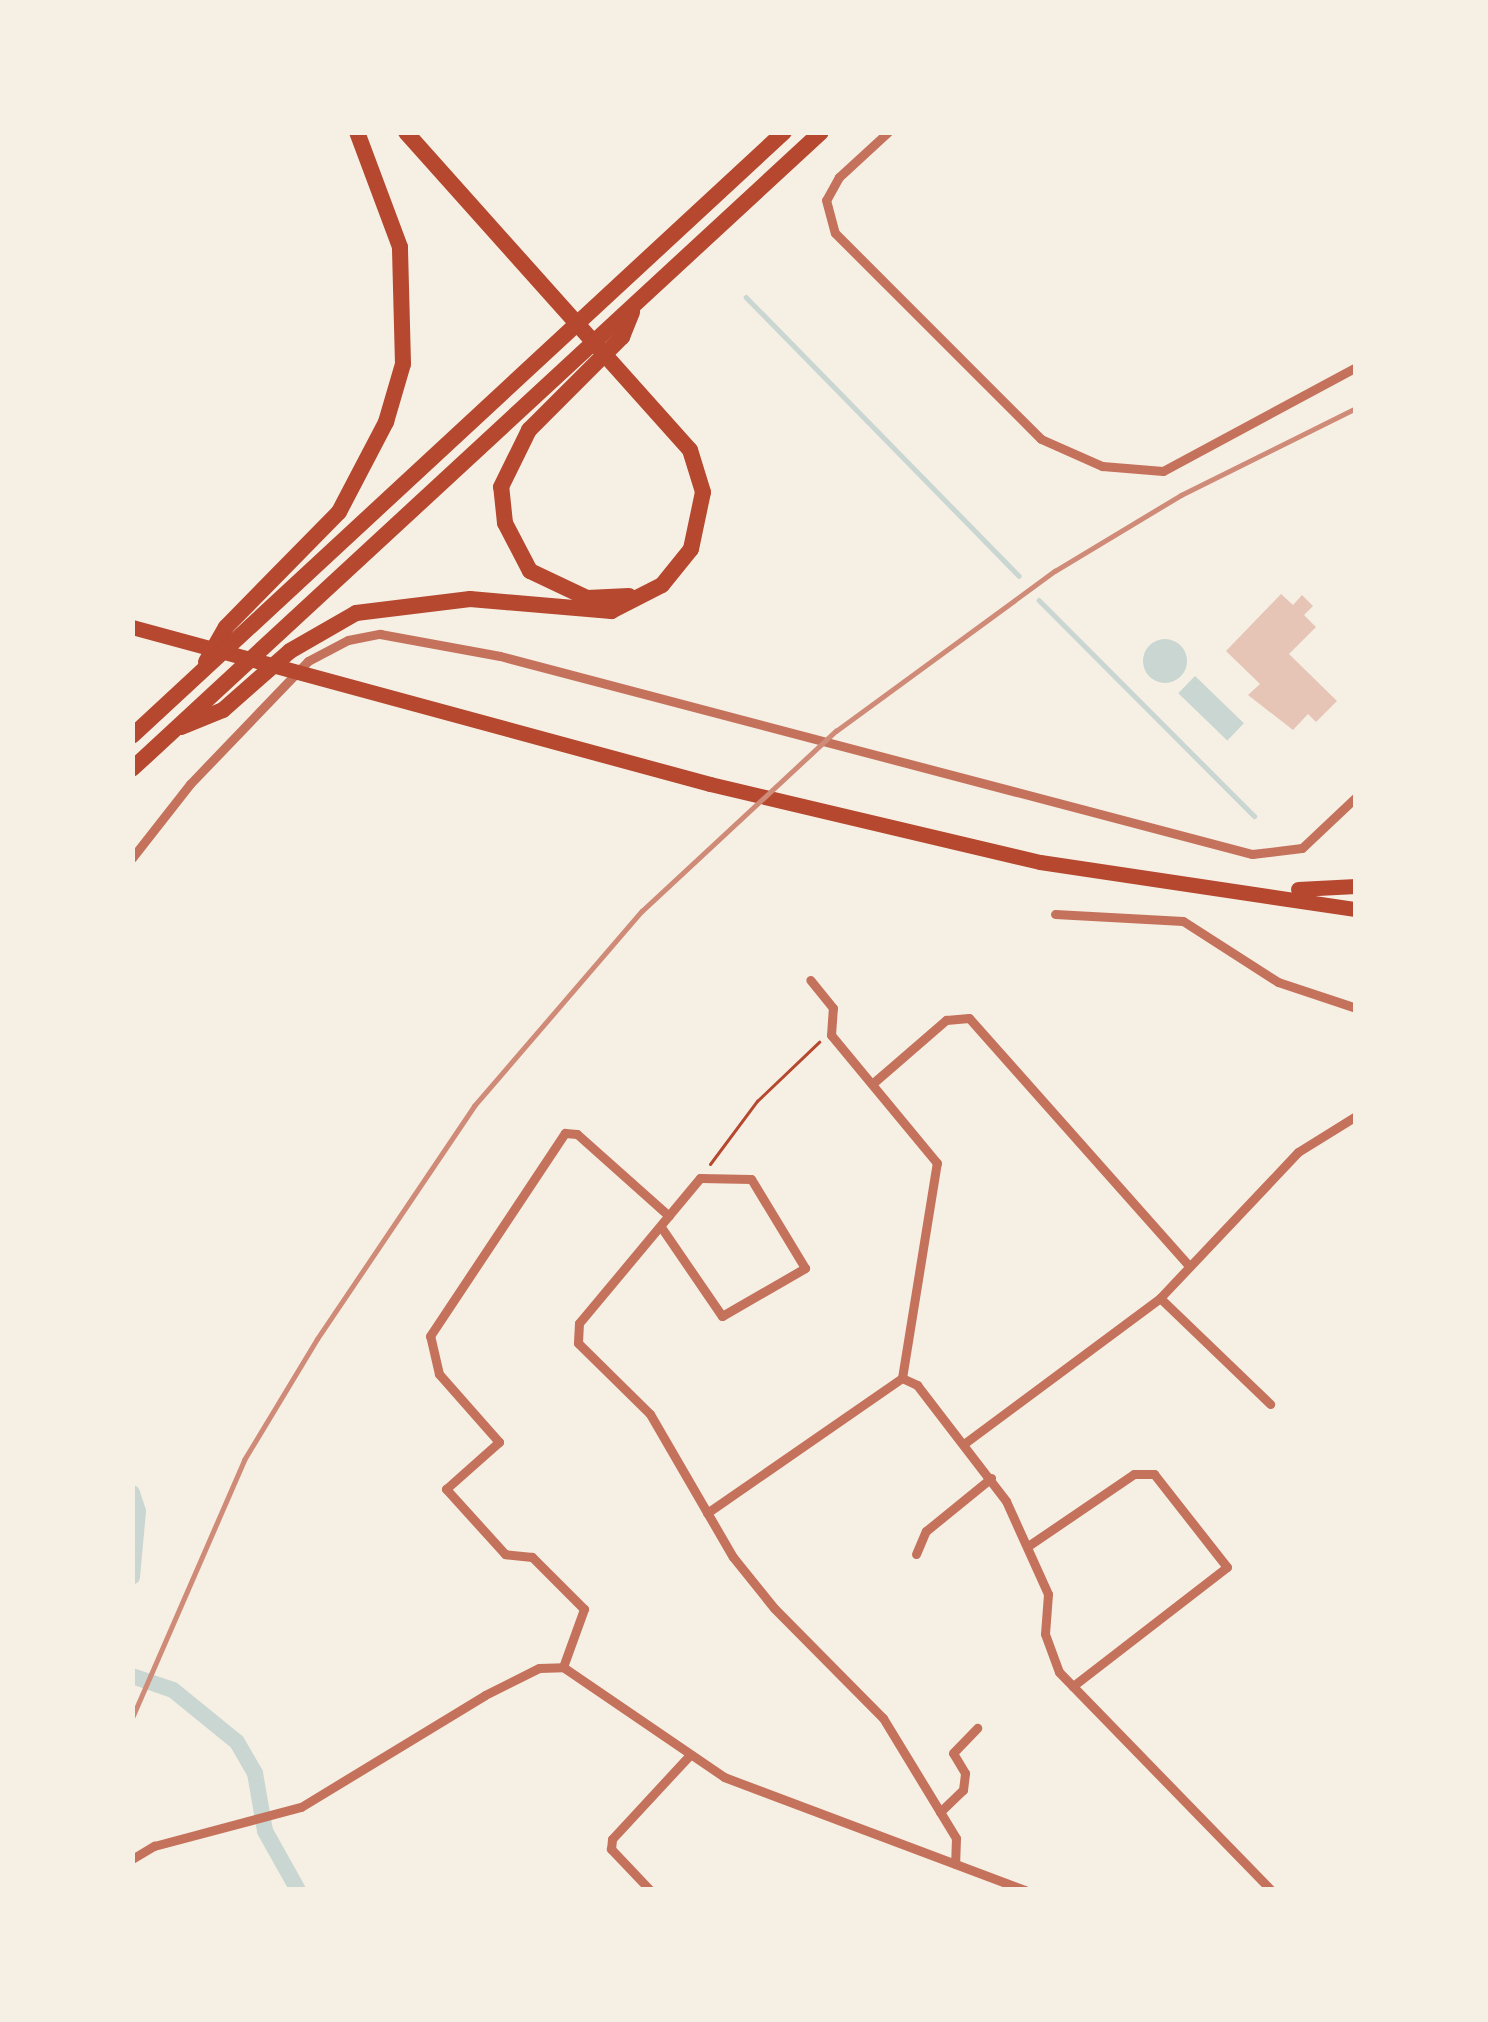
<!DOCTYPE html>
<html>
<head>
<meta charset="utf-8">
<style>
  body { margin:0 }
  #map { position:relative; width:1488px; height:2022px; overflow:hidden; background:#f6efe4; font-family:Mulish,sans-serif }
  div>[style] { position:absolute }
  .water>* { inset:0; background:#c9d6d2; transform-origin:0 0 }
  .round { border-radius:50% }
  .stream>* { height:4.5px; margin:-2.25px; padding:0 2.25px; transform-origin:2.25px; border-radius:2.25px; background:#c9d6d2 }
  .canal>* { height:16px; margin:-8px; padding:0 8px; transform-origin:8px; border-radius:8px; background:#c9d6d2 }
  .building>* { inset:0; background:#e6c5b7 }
  .path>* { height:3px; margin:-1.5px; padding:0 1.5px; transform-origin:1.5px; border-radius:1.5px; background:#b5482f }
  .minor>* { height:9px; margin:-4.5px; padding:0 4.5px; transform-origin:4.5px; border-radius:4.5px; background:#c5725c }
  .primary>* { height:15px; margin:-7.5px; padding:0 7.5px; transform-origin:7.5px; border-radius:7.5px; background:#b5482f }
  .motorway>* { height:16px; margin:-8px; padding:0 8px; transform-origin:8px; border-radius:8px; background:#b5482f }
  .rail>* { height:4.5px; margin:-2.25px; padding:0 2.25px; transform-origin:2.25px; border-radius:2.25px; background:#cf8b77 }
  span { translate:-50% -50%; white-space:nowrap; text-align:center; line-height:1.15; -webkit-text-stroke:9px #f6efe4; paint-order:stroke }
  .frame { position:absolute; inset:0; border:135px solid #f6efe4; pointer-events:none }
</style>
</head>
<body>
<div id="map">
  <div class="water">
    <i class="round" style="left:1143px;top:639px;width:44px;height:44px"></i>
    <i style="left:1195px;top:676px;width:68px;height:24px;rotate:44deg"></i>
  </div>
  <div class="stream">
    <i style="left:746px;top:297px;width:390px;rotate:45.6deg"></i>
    <i style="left:1039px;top:600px;width:305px;rotate:45.1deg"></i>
  </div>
  <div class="canal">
    <i style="left:132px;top:1493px;width:19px;rotate:72deg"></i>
    <i style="left:138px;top:1511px;width:66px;rotate:95.2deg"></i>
    <i style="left:132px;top:1676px;width:43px;rotate:18.9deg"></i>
    <i style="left:173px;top:1690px;width:82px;rotate:39.1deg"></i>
    <i style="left:237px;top:1742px;width:36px;rotate:60deg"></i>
    <i style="left:255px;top:1773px;width:59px;rotate:80.2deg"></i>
    <i style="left:265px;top:1831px;width:68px;rotate:60.8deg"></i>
  </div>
  <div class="building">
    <i style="clip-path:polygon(1281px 594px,1293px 605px,1302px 595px,1313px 606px,1304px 615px,1316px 627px,1289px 654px,1337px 701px,1316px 722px,1308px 714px,1293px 730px,1248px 695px,1260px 684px,1226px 651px)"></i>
  </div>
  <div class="path">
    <i style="left:710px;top:1164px;width:79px;rotate:-53.3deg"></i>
    <i style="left:757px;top:1101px;width:86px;rotate:-43.6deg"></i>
  </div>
  <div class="minor">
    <i style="left:888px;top:132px;width:67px;rotate:137.4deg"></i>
    <i style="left:839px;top:177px;width:26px;rotate:119deg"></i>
    <i style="left:826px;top:200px;width:34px;rotate:75deg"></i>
    <i style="left:835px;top:233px;width:291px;rotate:45deg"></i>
    <i style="left:1041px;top:439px;width:67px;rotate:23.9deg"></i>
    <i style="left:1102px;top:466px;width:61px;rotate:4.7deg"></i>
    <i style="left:1163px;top:471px;width:219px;rotate:-28.3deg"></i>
    <i style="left:132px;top:858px;width:94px;rotate:-51.9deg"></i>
    <i style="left:190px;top:784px;width:170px;rotate:-46.2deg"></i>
    <i style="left:308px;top:661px;width:45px;rotate:-27.7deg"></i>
    <i style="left:348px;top:640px;width:33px;rotate:-11deg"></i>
    <i style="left:380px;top:634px;width:122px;rotate:10.4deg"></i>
    <i style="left:500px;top:656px;width:778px;rotate:14.75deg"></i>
    <i style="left:1252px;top:854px;width:50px;rotate:-6.8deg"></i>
    <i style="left:1302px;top:848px;width:74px;rotate:-43.4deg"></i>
    <i style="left:1055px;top:914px;width:128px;rotate:3.1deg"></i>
    <i style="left:1183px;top:921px;width:113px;rotate:32.7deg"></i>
    <i style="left:1278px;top:982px;width:82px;rotate:18.4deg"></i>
    <i style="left:872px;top:1084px;width:98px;rotate:-40.9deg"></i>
    <i style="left:946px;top:1020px;width:23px;rotate:-5deg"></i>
    <i style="left:969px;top:1018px;width:332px;rotate:48.4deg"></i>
    <i style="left:661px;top:1227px;width:108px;rotate:55.6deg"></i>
    <i style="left:722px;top:1316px;width:96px;rotate:-30deg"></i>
    <i style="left:805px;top:1268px;width:104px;rotate:-121.2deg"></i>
    <i style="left:751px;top:1179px;width:51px;rotate:-178.9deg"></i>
    <i style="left:700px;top:1178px;width:189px;rotate:129.8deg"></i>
    <i style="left:579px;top:1323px;width:20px;rotate:93deg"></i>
    <i style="left:578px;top:1343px;width:101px;rotate:44.6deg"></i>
    <i style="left:650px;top:1414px;width:165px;rotate:59.9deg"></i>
    <i style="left:733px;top:1557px;width:65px;rotate:51.2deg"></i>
    <i style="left:774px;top:1608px;width:155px;rotate:45.3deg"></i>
    <i style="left:883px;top:1718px;width:140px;rotate:58.7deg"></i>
    <i style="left:956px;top:1838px;width:26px;rotate:92deg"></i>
    <i style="left:1160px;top:1298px;width:153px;rotate:43.9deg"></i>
    <i style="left:902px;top:1378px;width:17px;rotate:25deg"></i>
    <i style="left:917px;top:1385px;width:146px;rotate:52.5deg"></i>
    <i style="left:1006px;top:1501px;width:102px;rotate:65.7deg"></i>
    <i style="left:1048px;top:1594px;width:40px;rotate:94.3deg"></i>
    <i style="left:1045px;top:1634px;width:40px;rotate:69.8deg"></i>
    <i style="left:1059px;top:1672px;width:304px;rotate:45.8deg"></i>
    <i style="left:965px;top:1443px;width:243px;rotate:-36.6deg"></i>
    <i style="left:1160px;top:1298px;width:201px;rotate:-46.6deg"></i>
    <i style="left:1298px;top:1152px;width:68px;rotate:-31.8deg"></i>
    <i style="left:707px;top:1513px;width:237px;rotate:-34.7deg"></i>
    <i style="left:902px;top:1378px;width:218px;rotate:-80.8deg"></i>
    <i style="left:937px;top:1163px;width:166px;rotate:-129.6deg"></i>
    <i style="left:831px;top:1035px;width:27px;rotate:-86deg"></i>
    <i style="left:833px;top:1008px;width:36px;rotate:-129deg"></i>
    <i style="left:1028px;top:1546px;width:128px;rotate:-34.2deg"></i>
    <i style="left:1134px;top:1474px;width:20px"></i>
    <i style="left:1154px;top:1474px;width:118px;rotate:51.9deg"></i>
    <i style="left:1227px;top:1567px;width:195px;rotate:142.3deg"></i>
    <i style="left:916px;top:1554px;width:25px;rotate:-67deg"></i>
    <i style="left:926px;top:1531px;width:84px;rotate:-39.2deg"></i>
    <i style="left:563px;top:1667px;width:62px;rotate:-70.1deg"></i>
    <i style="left:584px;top:1609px;width:74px;rotate:-135deg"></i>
    <i style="left:532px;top:1557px;width:27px;rotate:-174deg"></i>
    <i style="left:505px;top:1554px;width:88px;rotate:-132.2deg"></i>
    <i style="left:446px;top:1489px;width:71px;rotate:-41.6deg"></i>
    <i style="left:499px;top:1442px;width:91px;rotate:-131.4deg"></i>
    <i style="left:439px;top:1374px;width:39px;rotate:-103deg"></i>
    <i style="left:430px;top:1336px;width:244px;rotate:-56.4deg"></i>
    <i style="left:565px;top:1133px;width:12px;rotate:5deg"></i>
    <i style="left:577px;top:1134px;width:123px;rotate:41.7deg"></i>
    <i style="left:940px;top:1812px;width:32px;rotate:-44deg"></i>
    <i style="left:963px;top:1790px;width:17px;rotate:-83deg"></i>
    <i style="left:965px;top:1773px;width:23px;rotate:-121deg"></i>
    <i style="left:953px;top:1753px;width:35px;rotate:-46deg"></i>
    <i style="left:132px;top:1859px;width:26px;rotate:-31deg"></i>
    <i style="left:154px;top:1846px;width:152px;rotate:-14.9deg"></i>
    <i style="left:301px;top:1807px;width:215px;rotate:-31.3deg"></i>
    <i style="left:485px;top:1695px;width:60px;rotate:-26.6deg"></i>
    <i style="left:539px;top:1668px;width:24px;rotate:-2deg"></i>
    <i style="left:563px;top:1667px;width:195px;rotate:34.3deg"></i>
    <i style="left:724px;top:1777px;width:322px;rotate:20.6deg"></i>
    <i style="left:650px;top:1890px;width:57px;rotate:-133.6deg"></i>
    <i style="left:611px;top:1849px;width:10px;rotate:-84deg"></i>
    <i style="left:612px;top:1839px;width:112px;rotate:-47.2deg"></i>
  </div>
  <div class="primary">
    <i style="left:132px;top:627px;width:599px;rotate:15.2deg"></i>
    <i style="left:710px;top:784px;width:339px;rotate:13.3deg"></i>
    <i style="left:1040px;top:862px;width:319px;rotate:8.5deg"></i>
    <i style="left:1298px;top:889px;width:58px;rotate:-3deg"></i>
  </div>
  <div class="motorway">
    <i style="left:629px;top:596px;width:42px;rotate:177.3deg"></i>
    <i style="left:587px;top:598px;width:63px;rotate:-154.7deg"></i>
    <i style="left:530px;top:571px;width:54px;rotate:-117.5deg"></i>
    <i style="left:505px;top:523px;width:36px;rotate:-96deg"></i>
    <i style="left:501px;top:487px;width:64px;rotate:-63.8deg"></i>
    <i style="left:529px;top:430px;width:132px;rotate:-45deg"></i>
    <i style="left:622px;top:337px;width:27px;rotate:-68deg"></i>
    <i style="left:206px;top:662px;width:40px;rotate:-60.3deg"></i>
    <i style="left:226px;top:627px;width:161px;rotate:-45.5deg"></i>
    <i style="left:339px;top:512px;width:102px;rotate:-62.4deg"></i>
    <i style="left:386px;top:422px;width:60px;rotate:-73.7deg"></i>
    <i style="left:403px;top:364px;width:117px;rotate:-91.5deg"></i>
    <i style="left:400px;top:247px;width:123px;rotate:-110.5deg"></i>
    <i style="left:181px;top:727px;width:45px;rotate:-22deg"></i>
    <i style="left:223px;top:710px;width:89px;rotate:-41.4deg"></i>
    <i style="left:290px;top:651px;width:76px;rotate:-29.9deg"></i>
    <i style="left:356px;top:613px;width:115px;rotate:-7deg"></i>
    <i style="left:470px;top:599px;width:142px;rotate:4.9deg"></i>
    <i style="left:611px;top:611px;width:57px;rotate:-27deg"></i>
    <i style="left:662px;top:585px;width:46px;rotate:-51.1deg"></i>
    <i style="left:691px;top:549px;width:58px;rotate:-78.1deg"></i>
    <i style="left:703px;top:492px;width:44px;rotate:-107.2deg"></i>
    <i style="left:690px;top:450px;width:426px;rotate:-131.8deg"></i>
    <i style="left:132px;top:736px;width:889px;rotate:-42.81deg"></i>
    <i style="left:132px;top:769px;width:938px;rotate:-42.75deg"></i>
  </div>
  <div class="rail">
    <i style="left:132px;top:1718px;width:281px;rotate:-66.5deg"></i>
    <i style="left:244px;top:1460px;width:141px;rotate:-58.9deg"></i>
    <i style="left:317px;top:1339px;width:281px;rotate:-56deg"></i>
    <i style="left:474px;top:1106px;width:257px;rotate:-49.3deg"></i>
    <i style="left:642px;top:911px;width:265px;rotate:-42.9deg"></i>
    <i style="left:836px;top:731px;width:271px;rotate:-36.2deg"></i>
    <i style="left:1055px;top:571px;width:147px;rotate:-31.1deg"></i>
    <i style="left:1181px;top:495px;width:195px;rotate:-26.4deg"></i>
  </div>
  <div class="frame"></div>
</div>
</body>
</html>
